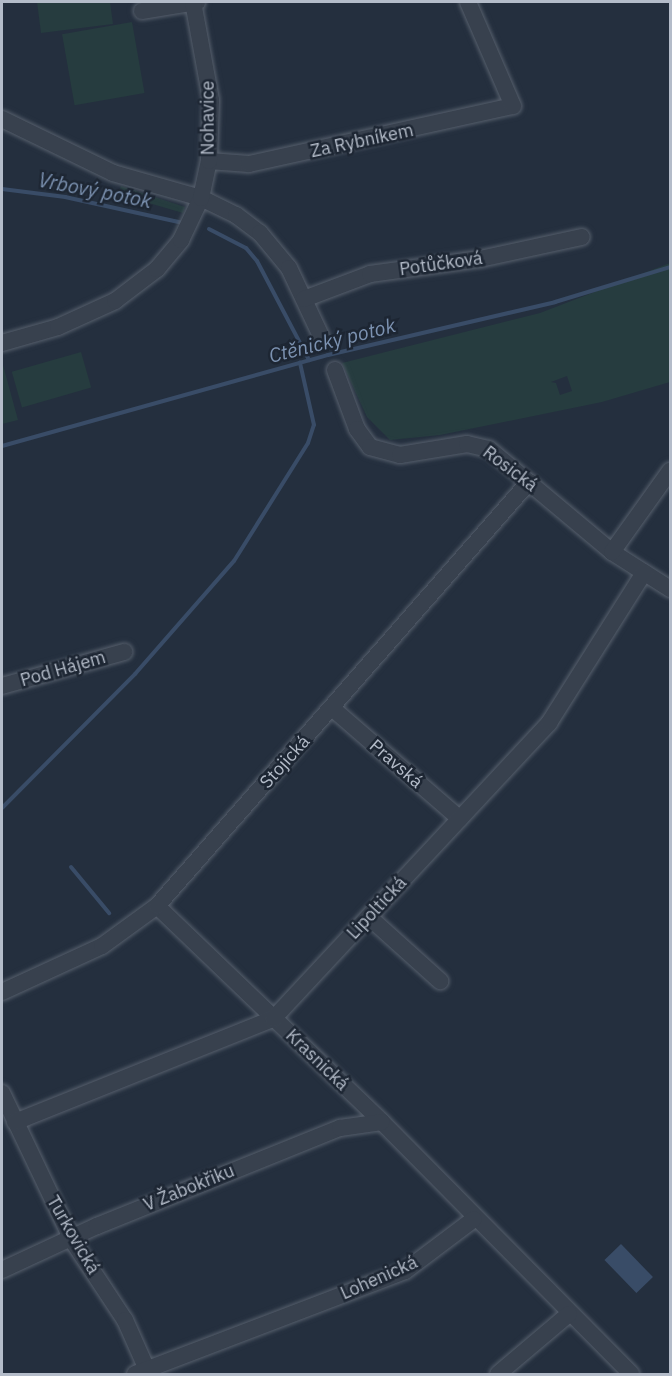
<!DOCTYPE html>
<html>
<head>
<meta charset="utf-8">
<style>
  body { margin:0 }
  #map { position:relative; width:672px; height:1376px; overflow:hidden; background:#242f3e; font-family:"IBM Plex Sans",sans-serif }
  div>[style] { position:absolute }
  .green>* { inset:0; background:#263c3f; transform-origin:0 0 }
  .water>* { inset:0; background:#394c67; transform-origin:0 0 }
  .stream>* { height:4px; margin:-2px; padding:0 2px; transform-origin:2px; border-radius:2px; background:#394c67 }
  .roads { filter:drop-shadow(0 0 2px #565f6c) drop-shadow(0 0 2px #565f6c) }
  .minor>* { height:16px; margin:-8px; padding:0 8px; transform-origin:8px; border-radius:8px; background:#38414e }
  span { translate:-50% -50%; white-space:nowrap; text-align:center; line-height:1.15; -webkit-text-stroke:5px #1d2633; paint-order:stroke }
  .street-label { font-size:18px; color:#b4bcc9 }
  .water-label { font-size:20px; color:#7c92b1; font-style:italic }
  .frame { position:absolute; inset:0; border:3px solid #b4bcc9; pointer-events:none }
</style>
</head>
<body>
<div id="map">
  <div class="green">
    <i style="clip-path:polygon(37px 2px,110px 2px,113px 24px,41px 33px)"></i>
    <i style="left:132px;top:22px;width:72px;height:71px;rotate:80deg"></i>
    <i style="clip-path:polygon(121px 186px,185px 207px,183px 213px,118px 194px)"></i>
    <i style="clip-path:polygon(evenodd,670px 263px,670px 382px,602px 402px,440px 435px,390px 440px,367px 417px,342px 363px,540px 313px,670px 263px,567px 376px,572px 391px,560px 395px,556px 383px,551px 382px,567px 376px)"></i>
    <i style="left:81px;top:352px;width:37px;height:72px;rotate:74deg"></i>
    <i style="clip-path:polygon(3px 365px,18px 420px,2px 424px,2px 366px)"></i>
  </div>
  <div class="water">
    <i style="left:621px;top:1244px;width:46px;height:23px;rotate:46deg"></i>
  </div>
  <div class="stream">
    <i style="left:2px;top:189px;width:64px;rotate:7.2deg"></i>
    <i style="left:65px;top:197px;width:121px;rotate:12.4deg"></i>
    <i style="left:209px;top:229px;width:42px;rotate:27.2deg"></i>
    <i style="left:246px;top:248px;width:17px;rotate:50deg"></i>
    <i style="left:257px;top:261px;width:112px;rotate:62.3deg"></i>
    <i style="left:2px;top:446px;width:338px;rotate:-15.6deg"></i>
    <i style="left:328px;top:355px;width:233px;rotate:-13.1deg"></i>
    <i style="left:555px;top:302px;width:120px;rotate:-16.9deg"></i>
    <i style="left:2px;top:808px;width:189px;rotate:-45.2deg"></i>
    <i style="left:135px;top:674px;width:150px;rotate:-48.8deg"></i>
    <i style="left:234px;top:561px;width:139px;rotate:-57.9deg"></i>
    <i style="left:308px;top:443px;width:19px;rotate:-72deg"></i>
    <i style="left:314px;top:425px;width:64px;rotate:-102.7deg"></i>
    <i style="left:71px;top:867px;width:60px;rotate:50.4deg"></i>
  </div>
  <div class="roads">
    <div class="minor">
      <i style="left:142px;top:11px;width:56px;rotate:-9.3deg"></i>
      <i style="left:2px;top:119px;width:123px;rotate:25.9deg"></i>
      <i style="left:113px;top:173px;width:91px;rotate:15.9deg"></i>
      <i style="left:201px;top:198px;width:39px;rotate:26deg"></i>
      <i style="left:236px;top:215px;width:30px;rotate:37deg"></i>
      <i style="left:260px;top:233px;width:45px;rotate:50.4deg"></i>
      <i style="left:289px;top:268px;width:75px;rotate:64.8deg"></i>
      <i style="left:209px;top:161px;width:40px;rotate:4.3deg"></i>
      <i style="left:249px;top:164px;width:270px;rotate:-12.4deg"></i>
      <i style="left:513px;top:106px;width:113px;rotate:-113.4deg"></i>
      <i style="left:304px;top:299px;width:71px;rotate:-20.7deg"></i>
      <i style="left:370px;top:274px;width:111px;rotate:-7.8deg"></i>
      <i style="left:480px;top:259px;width:104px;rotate:-12.2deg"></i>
      <i style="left:2px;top:343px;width:58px;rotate:-15.9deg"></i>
      <i style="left:58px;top:327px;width:63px;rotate:-24.5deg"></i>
      <i style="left:115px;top:301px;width:53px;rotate:-37.3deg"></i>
      <i style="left:157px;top:269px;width:38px;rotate:-50deg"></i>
      <i style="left:181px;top:240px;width:47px;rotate:-64.5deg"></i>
      <i style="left:201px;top:198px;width:38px;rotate:-78deg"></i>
      <i style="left:209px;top:161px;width:61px;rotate:-88.1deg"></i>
      <i style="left:211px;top:100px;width:100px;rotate:-100.4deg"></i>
      <i style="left:335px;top:370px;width:63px;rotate:69.6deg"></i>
      <i style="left:357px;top:429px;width:22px;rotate:54deg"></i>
      <i style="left:370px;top:447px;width:31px;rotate:15deg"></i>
      <i style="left:400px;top:455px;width:68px;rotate:-9.3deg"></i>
      <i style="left:467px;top:444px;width:23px;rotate:13deg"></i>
      <i style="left:489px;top:449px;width:160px;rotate:39.9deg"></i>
      <i style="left:612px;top:552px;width:69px;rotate:32.5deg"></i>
      <i style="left:612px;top:552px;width:100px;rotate:-54.4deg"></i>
      <i style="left:2px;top:686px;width:127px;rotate:-15.6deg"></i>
      <i style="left:332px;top:708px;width:169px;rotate:40.9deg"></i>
      <i style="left:157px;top:906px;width:312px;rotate:43.8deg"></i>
      <i style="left:382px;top:1122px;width:354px;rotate:45.3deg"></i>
      <i style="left:369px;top:917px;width:96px;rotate:42deg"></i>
      <i style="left:2px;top:992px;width:110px;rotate:-24.7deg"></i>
      <i style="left:102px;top:946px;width:68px;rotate:-36deg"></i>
      <i style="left:157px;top:906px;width:564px;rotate:-48.74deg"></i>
      <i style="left:2px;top:1093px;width:163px;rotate:64.5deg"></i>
      <i style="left:72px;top:1240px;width:96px;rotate:56.5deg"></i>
      <i style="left:125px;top:1320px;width:59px;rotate:66deg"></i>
      <i style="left:15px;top:1122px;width:278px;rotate:-21.8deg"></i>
      <i style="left:273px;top:1019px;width:405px;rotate:-47deg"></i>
      <i style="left:549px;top:723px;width:178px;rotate:-57.7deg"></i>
      <i style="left:2px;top:1270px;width:105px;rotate:-24.9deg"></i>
      <i style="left:97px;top:1226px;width:262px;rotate:-22deg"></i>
      <i style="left:340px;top:1128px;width:42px;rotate:-8.1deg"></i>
      <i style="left:135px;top:1374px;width:289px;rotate:-20.9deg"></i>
      <i style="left:405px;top:1271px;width:86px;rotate:-37deg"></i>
      <i style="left:498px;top:1374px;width:93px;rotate:-40.2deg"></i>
    </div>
  </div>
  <div class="street-label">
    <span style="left:208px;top:118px;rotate:-90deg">Nohavice</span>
    <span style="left:362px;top:141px;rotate:-12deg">Za Rybníkem</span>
    <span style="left:441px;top:264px;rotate:-8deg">Potůčková</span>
    <span style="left:510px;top:469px;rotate:37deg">Rosická</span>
    <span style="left:63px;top:669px;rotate:-16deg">Pod Hájem</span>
    <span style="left:285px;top:762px;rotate:-48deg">Stojická</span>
    <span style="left:396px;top:764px;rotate:41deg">Pravská</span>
    <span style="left:377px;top:908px;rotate:-47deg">Lipoltická</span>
    <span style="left:317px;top:1060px;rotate:44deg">Krasnická</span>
    <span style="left:189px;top:1188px;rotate:-22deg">V Žabokřiku</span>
    <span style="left:73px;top:1235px;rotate:60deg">Turkovická</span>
    <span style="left:379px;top:1278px;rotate:-24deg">Lohenická</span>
  </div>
  <div class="water-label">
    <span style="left:95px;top:190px;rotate:11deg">Vrbový potok</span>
    <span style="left:332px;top:340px;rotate:-14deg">Ctěnický potok</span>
  </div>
  <div class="frame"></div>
</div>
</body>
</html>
